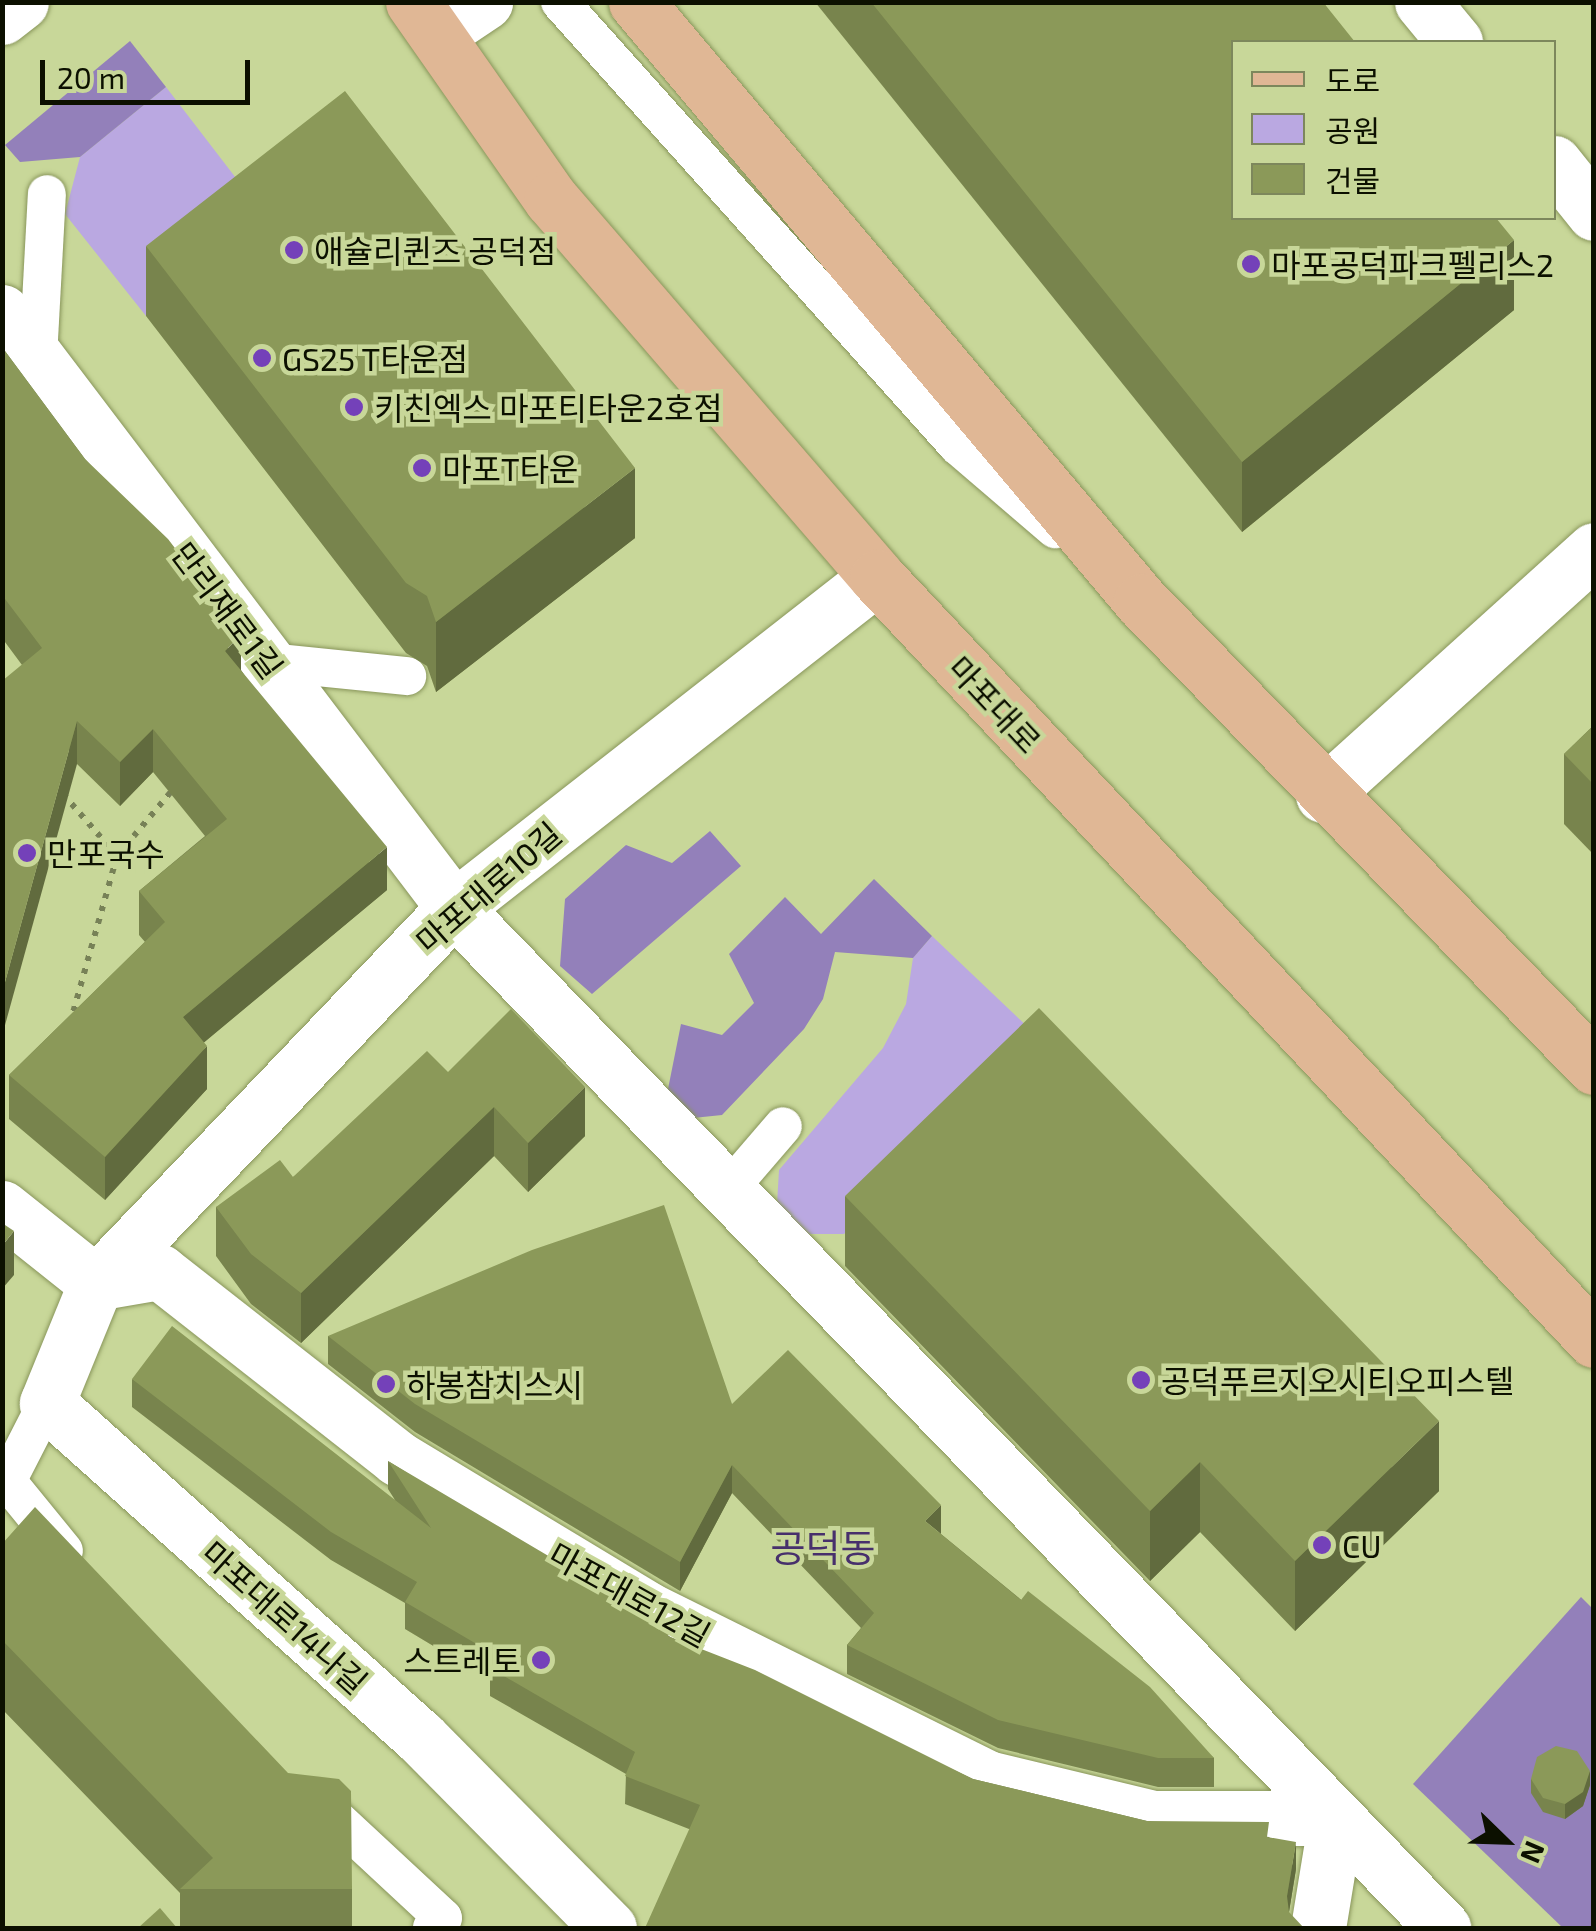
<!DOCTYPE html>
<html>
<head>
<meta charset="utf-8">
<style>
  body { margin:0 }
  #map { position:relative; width:1596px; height:1931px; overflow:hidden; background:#c8d799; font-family:"Exo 2","Noto Sans KR",sans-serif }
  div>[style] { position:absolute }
  .green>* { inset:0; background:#baa8e1 }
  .forest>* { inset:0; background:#9380ba }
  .path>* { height:6px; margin-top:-3px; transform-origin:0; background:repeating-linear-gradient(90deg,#778157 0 5px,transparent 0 13px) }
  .roads { filter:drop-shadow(0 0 2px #89965b) drop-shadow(0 0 2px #89965b) }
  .service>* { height:38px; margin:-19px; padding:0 19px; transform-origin:19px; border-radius:19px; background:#fff }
  .minor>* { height:55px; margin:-27.5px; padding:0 27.5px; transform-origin:27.5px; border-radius:27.5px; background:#fff }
  .primary>* { height:55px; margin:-27.5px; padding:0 27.5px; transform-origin:27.5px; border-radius:27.5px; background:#e0b795 }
  .wall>* { inset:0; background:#78844d }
  .shaded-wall>* { inset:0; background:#616b3e }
  .building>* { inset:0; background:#8b9959 }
  .dots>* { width:28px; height:28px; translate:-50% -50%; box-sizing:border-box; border:5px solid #c8d799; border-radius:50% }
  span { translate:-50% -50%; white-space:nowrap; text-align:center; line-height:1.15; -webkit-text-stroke:9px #c8d799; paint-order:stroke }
  .poi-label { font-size:32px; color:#0c1000 }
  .left { translate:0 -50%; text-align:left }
  .right { translate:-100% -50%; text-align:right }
  .street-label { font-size:32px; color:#0c1000 }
  .quarter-label { font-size:38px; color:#47306c }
  .frame { position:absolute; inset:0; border:5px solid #0c1000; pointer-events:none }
  .legend { position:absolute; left:1231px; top:40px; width:325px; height:180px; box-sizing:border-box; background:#c8d799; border:2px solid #7d875c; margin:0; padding:12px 18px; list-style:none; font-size:30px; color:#0c1000 }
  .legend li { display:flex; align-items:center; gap:20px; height:50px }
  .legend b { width:50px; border:2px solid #7d875c }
  .north { position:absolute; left:1456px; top:1791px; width:100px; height:100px; -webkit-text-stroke:8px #c8d799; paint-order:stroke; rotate:113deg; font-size:28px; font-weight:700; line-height:40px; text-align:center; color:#0c1000 }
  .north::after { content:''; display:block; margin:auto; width:35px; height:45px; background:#0c1000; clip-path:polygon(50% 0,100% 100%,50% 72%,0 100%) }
  .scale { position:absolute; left:40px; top:60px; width:210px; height:45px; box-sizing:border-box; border:5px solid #0c1000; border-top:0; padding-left:12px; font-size:30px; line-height:35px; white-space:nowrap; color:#0c1000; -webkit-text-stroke:8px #c8d799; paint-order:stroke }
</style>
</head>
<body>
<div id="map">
  <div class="green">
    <i style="clip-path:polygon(166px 87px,249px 195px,345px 161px,146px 316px,65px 214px,80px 157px)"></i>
    <i style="clip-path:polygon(932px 936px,1034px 1033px,844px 1234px,809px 1234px,777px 1204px,779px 1170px,883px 1048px,906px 1004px,913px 958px)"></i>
  </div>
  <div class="forest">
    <i style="clip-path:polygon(130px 41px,166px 87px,80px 157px,20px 162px,5px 145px)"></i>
    <i style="clip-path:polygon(710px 831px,741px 866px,592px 994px,560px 966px,565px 899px,626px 845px,672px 863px)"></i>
    <i style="clip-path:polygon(874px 879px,932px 936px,913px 958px,835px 952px,823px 999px,804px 1029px,722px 1115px,693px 1118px,666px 1099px,681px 1024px,722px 1035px,754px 1003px,729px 954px,785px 897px,821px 934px)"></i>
    <i style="clip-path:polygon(1581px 1597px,1593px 1609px,1593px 1928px,1563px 1928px,1413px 1784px)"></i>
  </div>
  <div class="path">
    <i style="left:63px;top:794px;width:82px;rotate:48.9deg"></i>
    <i style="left:117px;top:856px;width:170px;rotate:105.7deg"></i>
    <i style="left:117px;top:856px;width:89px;rotate:-50deg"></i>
  </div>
  <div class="roads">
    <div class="service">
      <i style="left:560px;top:2px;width:596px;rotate:48.13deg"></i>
      <i style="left:958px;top:446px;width:128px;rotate:40.6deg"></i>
      <i style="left:38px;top:358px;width:164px;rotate:-86.9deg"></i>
      <i style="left:268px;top:662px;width:140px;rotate:5.8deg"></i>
      <i style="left:728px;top:1190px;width:84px;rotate:-49.3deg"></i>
      <i style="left:47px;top:1403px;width:88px;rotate:117.1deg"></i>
      <i style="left:7px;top:1481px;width:90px;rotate:50.8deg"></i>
      <i style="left:316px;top:1800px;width:173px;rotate:42.9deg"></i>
      <i style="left:443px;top:1918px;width:15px;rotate:138deg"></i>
    </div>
    <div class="minor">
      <i style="left:1422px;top:2px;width:52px;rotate:50.5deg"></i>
      <i style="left:2px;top:17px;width:24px;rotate:-38deg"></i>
      <i style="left:437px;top:34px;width:58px;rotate:-33.7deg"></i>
      <i style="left:1554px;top:163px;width:64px;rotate:51.3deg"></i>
      <i style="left:2px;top:312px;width:748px;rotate:52.82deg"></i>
      <i style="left:454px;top:908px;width:1421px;rotate:45.88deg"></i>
      <i style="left:1323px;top:795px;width:365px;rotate:-42.1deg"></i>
      <i style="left:2px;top:1208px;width:120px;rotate:38.6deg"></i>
      <i style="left:96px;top:1283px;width:65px;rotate:-9.8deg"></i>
      <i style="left:160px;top:1272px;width:301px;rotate:38.1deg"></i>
      <i style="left:397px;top:1458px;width:292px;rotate:31.1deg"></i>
      <i style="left:647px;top:1609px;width:380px;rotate:26.4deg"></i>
      <i style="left:987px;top:1778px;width:172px;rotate:13.5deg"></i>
      <i style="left:1154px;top:1818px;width:182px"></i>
      <i style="left:609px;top:1928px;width:267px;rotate:-134.7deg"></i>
      <i style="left:421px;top:1738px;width:502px;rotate:-138.15deg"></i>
      <i style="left:47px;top:1403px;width:130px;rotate:-67.8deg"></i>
      <i style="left:96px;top:1283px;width:518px;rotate:-46.33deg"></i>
      <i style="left:454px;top:908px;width:537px;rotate:-38.04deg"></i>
      <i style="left:1318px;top:1928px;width:111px;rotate:-80.7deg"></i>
    </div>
    <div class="primary">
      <i style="left:413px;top:2px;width:241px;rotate:55deg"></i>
      <i style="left:551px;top:199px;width:499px;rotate:49.2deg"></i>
      <i style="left:877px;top:577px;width:1047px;rotate:46.78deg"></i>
      <i style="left:636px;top:2px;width:783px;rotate:49.87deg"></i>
      <i style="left:1141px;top:601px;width:650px;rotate:45.81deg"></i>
    </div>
  </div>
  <div class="wall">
    <i style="clip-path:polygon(815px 2px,1323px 2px,1514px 310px,1242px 532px)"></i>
    <i style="clip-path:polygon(146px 246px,635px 538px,436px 692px,427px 666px,406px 653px,146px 316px)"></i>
    <i style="clip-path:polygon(2px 347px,85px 459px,181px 567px,241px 670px,387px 890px,204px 1042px,207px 1089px,105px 1200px,9px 1119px,9px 1075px,145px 942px,139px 935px,139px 891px,205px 836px,153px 772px,120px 806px,77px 764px,22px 665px,2px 638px)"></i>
    <i style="clip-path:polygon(1594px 725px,1594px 855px,1564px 824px,1564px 754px)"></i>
    <i style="clip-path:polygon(448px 1072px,585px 1136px,528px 1192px,494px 1156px,301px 1343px,251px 1304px,216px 1256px,216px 1207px,293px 1177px)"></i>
    <i style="clip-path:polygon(845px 1196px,1439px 1491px,1295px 1631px,1200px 1532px,1150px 1581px,845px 1266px)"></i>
    <i style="clip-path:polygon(328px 1336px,732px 1404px,941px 1534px,1214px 1758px,1214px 1787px,1158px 1787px,998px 1748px,847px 1674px,847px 1645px,861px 1628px,732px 1493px,680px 1591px,415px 1432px,328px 1364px)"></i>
    <i style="clip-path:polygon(132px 1379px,395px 1500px,388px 1489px,388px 1461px,672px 1638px,973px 1779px,1147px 1821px,1269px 1837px,1296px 1869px,1289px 1912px,689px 1829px,625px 1804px,626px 1774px,490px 1696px,490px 1680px,405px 1629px,405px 1603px,331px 1560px,132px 1407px)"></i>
    <i style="clip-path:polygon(2px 1544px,352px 1889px,352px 1928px,180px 1928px,180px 1893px,2px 1709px)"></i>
    <i style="clip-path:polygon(1531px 1779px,1590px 1785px,1583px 1806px,1565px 1819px,1543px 1812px,1531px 1793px)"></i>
  </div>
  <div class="shaded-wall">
    <i style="clip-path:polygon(1514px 240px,1514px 310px,1242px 532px,1242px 462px)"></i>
    <i style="clip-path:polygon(635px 468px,635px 538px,436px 692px,436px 622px)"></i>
    <i style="clip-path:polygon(241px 635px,241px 679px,225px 651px)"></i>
    <i style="clip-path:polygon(77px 721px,77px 764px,2px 1036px,2px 993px)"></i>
    <i style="clip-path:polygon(153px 729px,153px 772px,120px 806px,120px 762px)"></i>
    <i style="clip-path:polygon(387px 847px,387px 890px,183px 1060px,183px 1017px)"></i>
    <i style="clip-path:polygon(207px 1046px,207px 1089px,105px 1200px,105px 1157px)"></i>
    <i style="clip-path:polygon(585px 1087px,585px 1136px,528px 1192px,528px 1143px)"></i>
    <i style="clip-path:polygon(494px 1107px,494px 1156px,301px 1343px,301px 1293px)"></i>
    <i style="clip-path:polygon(14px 1231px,14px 1275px,2px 1289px,2px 1246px)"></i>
    <i style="clip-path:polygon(1439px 1421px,1439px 1491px,1295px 1631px,1295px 1561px)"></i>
    <i style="clip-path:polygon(1200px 1462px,1200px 1532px,1150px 1581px,1150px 1511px)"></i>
    <i style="clip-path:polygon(732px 1465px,732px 1493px,680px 1591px,680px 1562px)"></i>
    <i style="clip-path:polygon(941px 1505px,941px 1534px,925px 1521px)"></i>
    <i style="clip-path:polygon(1590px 1771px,1590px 1785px,1583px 1806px,1565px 1819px,1565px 1804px)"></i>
    <i style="clip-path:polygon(1296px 1842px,1296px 1869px,1287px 1924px,1287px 1896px)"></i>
  </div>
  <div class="building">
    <i style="clip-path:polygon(871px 2px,1323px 2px,1355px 42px,1234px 42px,1234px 218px,1496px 218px,1514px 240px,1242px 462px)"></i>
    <i style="clip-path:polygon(345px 91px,635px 468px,436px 622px,427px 596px,406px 583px,146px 246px)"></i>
    <i style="clip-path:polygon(2px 347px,85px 459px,168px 539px,181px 556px,176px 561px,241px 635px,225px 651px,387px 847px,183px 1017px,207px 1046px,105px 1157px,9px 1075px,165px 922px,139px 891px,227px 819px,153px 729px,120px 762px,77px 721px,2px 993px,2px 681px,42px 648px,2px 595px)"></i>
    <i style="clip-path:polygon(1594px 725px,1594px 785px,1564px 754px)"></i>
    <i style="clip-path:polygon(1039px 1008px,1439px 1421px,1295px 1561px,1200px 1462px,1150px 1511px,845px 1196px)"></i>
    <i style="clip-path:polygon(511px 1009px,585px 1087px,528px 1143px,494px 1107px,301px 1293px,251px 1254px,216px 1207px,280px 1160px,293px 1177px,427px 1051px,448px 1072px)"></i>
    <i style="clip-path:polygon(664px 1205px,732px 1404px,788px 1350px,941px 1505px,925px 1521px,1021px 1600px,1028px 1591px,1150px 1687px,1214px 1758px,1158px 1758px,998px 1720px,847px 1645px,874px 1613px,732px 1465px,680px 1562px,415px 1404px,328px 1336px,532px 1250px)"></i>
    <i style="clip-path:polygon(2px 1223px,14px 1231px,2px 1246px)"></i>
    <i style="clip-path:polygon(172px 1326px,431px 1528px,388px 1461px,672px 1629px,668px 1636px,755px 1670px,973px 1779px,1147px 1821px,1269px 1822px,1267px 1837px,1296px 1842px,1287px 1896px,1289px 1912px,1304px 1928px,645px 1928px,700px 1805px,625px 1776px,635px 1752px,490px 1668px,497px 1656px,405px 1602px,417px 1582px,331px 1532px,132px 1379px)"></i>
    <i style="clip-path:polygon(35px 1507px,288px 1773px,339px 1779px,351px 1791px,352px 1889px,180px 1889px,213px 1858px,2px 1640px,2px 1544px)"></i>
    <i style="clip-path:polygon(1556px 1746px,1577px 1751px,1590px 1771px,1583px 1792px,1565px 1804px,1543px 1798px,1531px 1779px,1537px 1757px)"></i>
    <i style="clip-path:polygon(160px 1908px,177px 1928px,138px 1928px)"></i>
  </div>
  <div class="dots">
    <i style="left:294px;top:250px;background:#7441b9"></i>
    <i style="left:1251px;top:264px;background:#7441b9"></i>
    <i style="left:262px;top:358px;background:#7441b9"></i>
    <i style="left:354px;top:407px;background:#7441b9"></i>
    <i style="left:422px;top:468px;background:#7441b9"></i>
    <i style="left:27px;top:853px;background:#7441b9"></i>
    <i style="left:1141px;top:1380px;background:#7441b9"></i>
    <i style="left:386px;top:1384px;background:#7441b9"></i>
    <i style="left:1322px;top:1545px;background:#7441b9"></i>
    <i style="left:541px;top:1660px;background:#7441b9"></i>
  </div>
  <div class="poi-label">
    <span class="left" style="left:314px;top:250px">애슐리퀸즈 공덕점</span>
    <span class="left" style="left:1271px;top:264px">마포공덕파크펠리스2</span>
    <span class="left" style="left:282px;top:358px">GS25 T타운점</span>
    <span class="left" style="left:374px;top:407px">키친엑스 마포티타운2호점</span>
    <span class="left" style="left:442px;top:468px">마포T타운</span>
    <span class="left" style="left:47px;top:853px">만포국수</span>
    <span class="left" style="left:1161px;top:1380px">공덕푸르지오시티오피스텔</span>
    <span class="left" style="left:406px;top:1384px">하봉참치스시</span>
    <span class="left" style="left:1342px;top:1545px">CU</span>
    <span class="right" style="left:521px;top:1660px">스트레토</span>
  </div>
  <div class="street-label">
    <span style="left:228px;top:610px;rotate:53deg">만리재로1길</span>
    <span style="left:995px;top:704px;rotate:47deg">마포대로</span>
    <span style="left:488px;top:887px;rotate:-41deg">마포대로10길</span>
    <span style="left:630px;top:1594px;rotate:29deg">마포대로12길</span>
    <span style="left:285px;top:1617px;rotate:42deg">마포대로14나길</span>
  </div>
  <div class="quarter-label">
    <span style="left:823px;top:1548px">공덕동</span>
  </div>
  <div class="frame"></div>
  <ul class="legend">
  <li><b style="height:12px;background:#e0b795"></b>도로</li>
  <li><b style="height:28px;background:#baa8e1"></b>공원</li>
  <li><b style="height:28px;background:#8b9959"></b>건물</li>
  </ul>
  <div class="north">N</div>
  <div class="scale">20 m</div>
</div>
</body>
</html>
